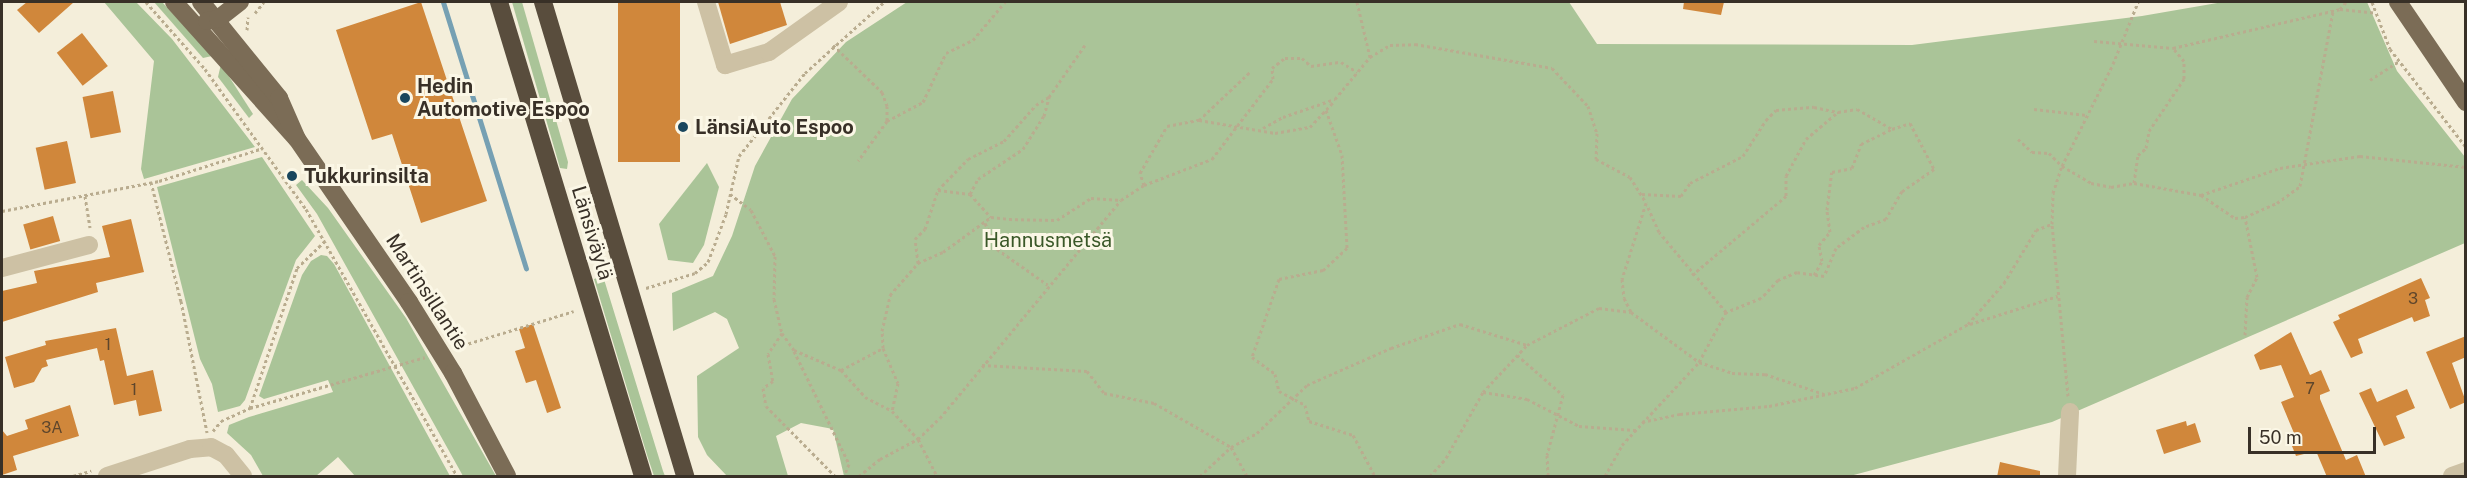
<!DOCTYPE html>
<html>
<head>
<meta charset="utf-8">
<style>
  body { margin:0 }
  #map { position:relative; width:2467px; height:478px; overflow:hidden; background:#f4eeda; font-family:"Public Sans",sans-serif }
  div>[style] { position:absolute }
  .green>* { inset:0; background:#aac498 }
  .stream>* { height:5px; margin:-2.5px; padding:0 2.5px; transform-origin:2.5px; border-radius:2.5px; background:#76a0b3 }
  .building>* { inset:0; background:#d0873b; transform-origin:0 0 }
  .path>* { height:3px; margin-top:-1.5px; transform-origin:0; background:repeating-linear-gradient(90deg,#b9ac8f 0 3px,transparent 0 6px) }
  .minor>* { height:18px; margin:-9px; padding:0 9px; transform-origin:9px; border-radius:9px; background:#cdc1a4 }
  .major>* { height:18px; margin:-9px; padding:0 9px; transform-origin:9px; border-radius:9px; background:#7b6c56 }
  .highway>* { height:18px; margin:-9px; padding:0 9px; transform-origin:9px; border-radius:9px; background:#594d3d }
  .dots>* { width:16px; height:16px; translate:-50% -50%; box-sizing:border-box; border:3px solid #fbf7e6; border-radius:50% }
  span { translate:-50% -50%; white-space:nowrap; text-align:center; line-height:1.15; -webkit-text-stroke:6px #fbf7e6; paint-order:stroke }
  .number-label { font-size:16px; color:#5e462c }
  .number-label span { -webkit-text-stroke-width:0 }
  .poi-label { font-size:20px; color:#383027; font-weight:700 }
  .left { translate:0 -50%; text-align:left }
  .street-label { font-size:20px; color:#383027 }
  .park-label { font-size:20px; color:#3a5828 }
  .frame { position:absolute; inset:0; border:3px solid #383027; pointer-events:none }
  .scale { position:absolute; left:2248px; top:427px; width:128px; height:27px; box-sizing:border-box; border:3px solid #383027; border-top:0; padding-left:8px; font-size:18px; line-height:21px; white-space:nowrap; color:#383027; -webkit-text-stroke:4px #fbf7e6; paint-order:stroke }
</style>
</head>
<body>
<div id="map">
  <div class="green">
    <i style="clip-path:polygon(104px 2px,136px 2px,172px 39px,255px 147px,144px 179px,141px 169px,154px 61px)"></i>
    <i style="clip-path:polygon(154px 2px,162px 2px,212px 56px,203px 58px)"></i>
    <i style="clip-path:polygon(512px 2px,522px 2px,568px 162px,567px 169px,560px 168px)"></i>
    <i style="clip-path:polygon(907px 2px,1569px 2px,1597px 44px,1912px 45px,2142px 16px,2223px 2px,2367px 2px,2397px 71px,2465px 157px,2465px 243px,2052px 422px,1850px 476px,844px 476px,833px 429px,801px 423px,776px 436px,788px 476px,727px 476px,707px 455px,698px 437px,697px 376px,739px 348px,727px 319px,715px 312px,673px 331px,672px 293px,713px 276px,732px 236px,755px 166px,792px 99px,846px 42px)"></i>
    <i style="clip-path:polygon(221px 64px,253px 114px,249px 118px,218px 77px)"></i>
    <i style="clip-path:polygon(262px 157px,315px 236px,296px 260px,245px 400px,240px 406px,218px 412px,212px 384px,200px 359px,157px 187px)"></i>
    <i style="clip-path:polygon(707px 163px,719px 187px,704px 245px,693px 263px,668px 260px,659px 224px)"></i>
    <i style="clip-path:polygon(302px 180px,328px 208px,406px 318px,496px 476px,463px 476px,317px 214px,296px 185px)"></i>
    <i style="clip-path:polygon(321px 255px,327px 256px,334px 264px,450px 476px,355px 476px,338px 457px,316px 476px,263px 476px,251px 455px,227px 433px,229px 425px,249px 417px,333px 392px,328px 380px,264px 399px,259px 396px,302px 275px,311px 261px)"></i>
    <i style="clip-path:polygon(603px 276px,663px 471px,665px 476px,654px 476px,647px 455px,594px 279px)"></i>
  </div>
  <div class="stream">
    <i style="left:443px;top:2px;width:279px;rotate:72.7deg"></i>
  </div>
  <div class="building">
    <i style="clip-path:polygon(27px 2px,74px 2px,39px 33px,17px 10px)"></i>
    <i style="clip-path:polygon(421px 2px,487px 201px,421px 223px,392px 134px,372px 140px,336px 30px)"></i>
    <i style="left:618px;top:2px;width:62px;height:160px"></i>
    <i style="clip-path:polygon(718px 2px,780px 2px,787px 25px,730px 44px)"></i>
    <i style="clip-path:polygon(1684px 2px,1724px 2px,1721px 15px,1683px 9px)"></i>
    <i style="left:82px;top:33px;width:42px;height:32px;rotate:52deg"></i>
    <i style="left:113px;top:91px;width:42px;height:31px;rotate:79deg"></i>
    <i style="left:67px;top:141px;width:43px;height:32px;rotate:78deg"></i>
    <i style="left:53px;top:216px;width:26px;height:31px;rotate:74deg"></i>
    <i style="clip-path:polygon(131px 219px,144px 272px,96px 283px,98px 292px,2px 322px,2px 291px,37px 283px,34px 271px,110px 257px,102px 226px)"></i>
    <i style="clip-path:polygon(2421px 278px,2430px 298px,2425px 300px,2430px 316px,2414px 322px,2412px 317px,2358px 339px,2363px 353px,2351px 358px,2333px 322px,2340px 319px,2338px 315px)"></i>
    <i style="clip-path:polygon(533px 324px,561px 408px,547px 413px,536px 380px,526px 383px,515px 351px,525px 348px,519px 329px)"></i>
    <i style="clip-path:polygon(116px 328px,127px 376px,153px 370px,162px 411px,139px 416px,136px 400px,114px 405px,104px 360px,100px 361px,97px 348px,46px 360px,48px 366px,42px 368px,34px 382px,14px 388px,5px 357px,46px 345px,45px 341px)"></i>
    <i style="clip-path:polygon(2291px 332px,2310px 375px,2321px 370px,2330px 391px,2320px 395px,2320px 399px,2346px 460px,2357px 455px,2366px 477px,2327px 477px,2316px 451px,2296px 456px,2290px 441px,2296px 438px,2281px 402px,2294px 397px,2281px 365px,2260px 370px,2254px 355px)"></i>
    <i style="clip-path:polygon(2466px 336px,2466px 357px,2452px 363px,2466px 402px,2450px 409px,2426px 352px)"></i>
    <i style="clip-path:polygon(2371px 388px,2377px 402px,2407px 389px,2415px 408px,2396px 416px,2405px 438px,2384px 446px,2359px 393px)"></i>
    <i style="clip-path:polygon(70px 405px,79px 436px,13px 456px,17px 470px,2px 475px,2px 430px,7px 436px,28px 429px,25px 420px)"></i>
    <i style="clip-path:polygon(2186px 421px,2187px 426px,2195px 423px,2201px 442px,2164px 454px,2156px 430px)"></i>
    <i style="clip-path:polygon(2000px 462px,2040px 471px,2040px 477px,1997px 477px)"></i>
  </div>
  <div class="path">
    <i style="left:146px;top:2px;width:89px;rotate:48.6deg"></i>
    <i style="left:205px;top:69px;width:173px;rotate:54.2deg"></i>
    <i style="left:306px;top:209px;width:307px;rotate:60.5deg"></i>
    <i style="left:1357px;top:2px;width:57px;rotate:76.7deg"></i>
    <i style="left:2372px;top:2px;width:50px;rotate:69deg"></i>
    <i style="left:2390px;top:49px;width:124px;rotate:52.2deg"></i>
    <i style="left:2340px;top:9px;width:36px;rotate:6deg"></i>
    <i style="left:255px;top:13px;width:14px;rotate:-51deg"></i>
    <i style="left:247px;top:30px;width:13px;rotate:-86deg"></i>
    <i style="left:2094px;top:41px;width:79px;rotate:5.1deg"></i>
    <i style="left:2173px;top:48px;width:171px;rotate:-13.1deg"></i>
    <i style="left:2340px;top:9px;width:9px;rotate:-49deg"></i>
    <i style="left:833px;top:45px;width:68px;rotate:43.8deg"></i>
    <i style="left:882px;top:92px;width:15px;rotate:70deg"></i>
    <i style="left:887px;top:106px;width:15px;rotate:90deg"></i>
    <i style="left:887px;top:121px;width:49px;rotate:125.9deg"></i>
    <i style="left:2370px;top:80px;width:35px;rotate:-33deg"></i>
    <i style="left:2034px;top:109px;width:53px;rotate:6.5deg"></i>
    <i style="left:1326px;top:110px;width:48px;rotate:70.4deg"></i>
    <i style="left:1342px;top:155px;width:93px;rotate:86.9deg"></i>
    <i style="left:1347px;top:248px;width:33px;rotate:137deg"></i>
    <i style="left:1323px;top:270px;width:45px;rotate:168.4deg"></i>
    <i style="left:1279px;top:279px;width:83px;rotate:109.1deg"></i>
    <i style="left:1252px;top:357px;width:29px;rotate:36deg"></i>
    <i style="left:1275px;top:374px;width:17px;rotate:77deg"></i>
    <i style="left:1279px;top:391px;width:30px;rotate:28deg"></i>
    <i style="left:1305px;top:405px;width:16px;rotate:76deg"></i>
    <i style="left:1309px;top:421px;width:46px;rotate:17.7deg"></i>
    <i style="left:1353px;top:435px;width:47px;rotate:61.8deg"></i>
    <i style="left:1199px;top:120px;width:77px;rotate:9.7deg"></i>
    <i style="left:1275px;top:133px;width:36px;rotate:-10deg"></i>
    <i style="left:1310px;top:127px;width:35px;rotate:-47deg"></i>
    <i style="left:887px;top:121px;width:41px;rotate:-27.8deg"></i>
    <i style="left:923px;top:102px;width:54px;rotate:-64.9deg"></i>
    <i style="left:946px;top:53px;width:30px;rotate:-26deg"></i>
    <i style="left:973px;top:40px;width:50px;rotate:-49.9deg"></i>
    <i style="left:1263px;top:128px;width:23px;rotate:-29deg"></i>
    <i style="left:1283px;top:117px;width:55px;rotate:-19.1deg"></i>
    <i style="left:1335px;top:99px;width:55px;rotate:-50.2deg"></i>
    <i style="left:1370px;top:57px;width:23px;rotate:-31deg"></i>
    <i style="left:1390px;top:45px;width:25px;rotate:-2deg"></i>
    <i style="left:1415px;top:44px;width:139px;rotate:9.9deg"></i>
    <i style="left:1552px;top:68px;width:52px;rotate:46.5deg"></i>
    <i style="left:1588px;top:106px;width:28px;rotate:72deg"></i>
    <i style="left:1597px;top:133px;width:26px;rotate:92deg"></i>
    <i style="left:1596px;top:159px;width:38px;rotate:28deg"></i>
    <i style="left:1630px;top:177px;width:31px;rotate:58deg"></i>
    <i style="left:1646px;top:203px;width:80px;rotate:107.5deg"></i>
    <i style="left:1622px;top:279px;width:19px;rotate:84deg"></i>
    <i style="left:1624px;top:298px;width:16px;rotate:63deg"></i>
    <i style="left:1631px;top:312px;width:84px;rotate:36.3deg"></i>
    <i style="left:1699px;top:362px;width:35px;rotate:18deg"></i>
    <i style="left:1732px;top:373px;width:33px;rotate:2deg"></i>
    <i style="left:1765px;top:374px;width:62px;rotate:18.7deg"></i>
    <i style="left:2018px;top:139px;width:19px;rotate:43deg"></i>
    <i style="left:2032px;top:152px;width:17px;rotate:3deg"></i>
    <i style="left:2049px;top:153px;width:18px;rotate:45deg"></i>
    <i style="left:2062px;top:166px;width:34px;rotate:30deg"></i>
    <i style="left:2091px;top:183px;width:20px;rotate:11deg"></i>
    <i style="left:2111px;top:187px;width:23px;rotate:-10deg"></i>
    <i style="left:2134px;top:183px;width:68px;rotate:10.2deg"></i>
    <i style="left:2201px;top:195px;width:83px;rotate:-18.9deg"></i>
    <i style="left:2280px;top:168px;width:81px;rotate:-8.5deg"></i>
    <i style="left:2360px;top:156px;width:107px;rotate:5.9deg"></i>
    <i style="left:151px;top:182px;width:123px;rotate:75.9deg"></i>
    <i style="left:181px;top:301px;width:134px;rotate:78.8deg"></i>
    <i style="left:2134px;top:183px;width:28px;rotate:-82deg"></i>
    <i style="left:2138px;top:155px;width:11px;rotate:-41deg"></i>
    <i style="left:2146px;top:148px;width:17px;rotate:-80deg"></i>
    <i style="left:2149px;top:131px;width:63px;rotate:-56.1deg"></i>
    <i style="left:2184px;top:79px;width:18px;rotate:-90deg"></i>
    <i style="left:2184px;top:61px;width:17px;rotate:-130deg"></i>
    <i style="left:1144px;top:185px;width:13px;rotate:-108deg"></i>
    <i style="left:1140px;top:173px;width:54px;rotate:-60.1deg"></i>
    <i style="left:1167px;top:126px;width:33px;rotate:-11deg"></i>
    <i style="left:1199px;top:120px;width:70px;rotate:-43.3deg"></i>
    <i style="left:938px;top:190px;width:32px;rotate:7deg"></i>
    <i style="left:970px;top:194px;width:31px;rotate:48deg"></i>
    <i style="left:991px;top:217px;width:18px;rotate:6deg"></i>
    <i style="left:1009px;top:219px;width:48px;rotate:1.2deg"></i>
    <i style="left:1057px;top:220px;width:40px;rotate:-32.9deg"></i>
    <i style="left:1091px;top:198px;width:30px;rotate:4deg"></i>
    <i style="left:730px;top:194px;width:26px;rotate:37deg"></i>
    <i style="left:751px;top:210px;width:52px;rotate:62.4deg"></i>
    <i style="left:775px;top:256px;width:43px;rotate:91.3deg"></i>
    <i style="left:774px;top:299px;width:35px;rotate:77deg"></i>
    <i style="left:782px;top:333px;width:21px;rotate:55deg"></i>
    <i style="left:794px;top:350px;width:51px;rotate:23.1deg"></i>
    <i style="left:841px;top:370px;width:36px;rotate:48deg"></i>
    <i style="left:865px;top:397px;width:30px;rotate:27deg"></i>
    <i style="left:892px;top:411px;width:38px;rotate:47deg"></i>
    <i style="left:918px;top:439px;width:42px;rotate:62.8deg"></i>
    <i style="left:970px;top:194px;width:17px;rotate:-62deg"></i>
    <i style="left:978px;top:179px;width:54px;rotate:-33.7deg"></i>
    <i style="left:1023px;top:149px;width:39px;rotate:-58deg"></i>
    <i style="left:1044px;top:116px;width:20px;rotate:-75deg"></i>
    <i style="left:1049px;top:97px;width:63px;rotate:-55.3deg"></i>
    <i style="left:1642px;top:194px;width:39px;rotate:3deg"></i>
    <i style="left:1681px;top:196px;width:16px;rotate:-55deg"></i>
    <i style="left:1690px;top:183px;width:59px;rotate:-27deg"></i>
    <i style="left:1743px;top:156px;width:43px;rotate:-57.4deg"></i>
    <i style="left:1766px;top:120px;width:14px;rotate:-45deg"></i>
    <i style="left:1776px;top:110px;width:38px;rotate:-5deg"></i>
    <i style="left:1814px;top:107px;width:25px;rotate:12deg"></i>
    <i style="left:2201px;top:195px;width:41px;rotate:34.1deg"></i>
    <i style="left:2235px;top:218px;width:10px;rotate:-6deg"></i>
    <i style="left:2245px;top:217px;width:35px;rotate:-24deg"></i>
    <i style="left:2277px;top:203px;width:29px;rotate:-36deg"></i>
    <i style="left:2300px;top:186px;width:178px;rotate:-79.3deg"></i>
    <i style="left:85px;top:196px;width:32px;rotate:81deg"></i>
    <i style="left:2px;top:211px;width:160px;rotate:-10.8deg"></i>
    <i style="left:159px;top:181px;width:109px;rotate:-17.6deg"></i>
    <i style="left:985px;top:223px;width:29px;rotate:65deg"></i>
    <i style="left:997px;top:249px;width:62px;rotate:35.2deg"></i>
    <i style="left:918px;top:263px;width:24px;rotate:-97deg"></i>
    <i style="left:915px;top:239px;width:14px;rotate:-45deg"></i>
    <i style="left:925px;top:229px;width:41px;rotate:-71.6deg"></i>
    <i style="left:938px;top:190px;width:43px;rotate:-45.9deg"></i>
    <i style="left:968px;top:159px;width:40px;rotate:-26.6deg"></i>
    <i style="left:1004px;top:141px;width:48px;rotate:-48.4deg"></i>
    <i style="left:1036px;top:105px;width:15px;rotate:-32deg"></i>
    <i style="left:1692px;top:275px;width:123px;rotate:-40deg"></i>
    <i style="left:1786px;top:196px;width:20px;rotate:-90deg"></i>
    <i style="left:1786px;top:176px;width:42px;rotate:-61.6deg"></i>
    <i style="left:1806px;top:139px;width:42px;rotate:-40.2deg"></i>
    <i style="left:1838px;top:112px;width:19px;rotate:-9deg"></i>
    <i style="left:1857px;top:109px;width:40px;rotate:29.7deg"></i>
    <i style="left:1892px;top:129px;width:19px;rotate:-18deg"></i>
    <i style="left:1910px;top:123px;width:52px;rotate:62.4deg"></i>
    <i style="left:1934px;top:169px;width:39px;rotate:145deg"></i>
    <i style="left:1902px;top:191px;width:32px;rotate:120deg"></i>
    <i style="left:1886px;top:219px;width:23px;rotate:160deg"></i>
    <i style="left:1864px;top:227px;width:35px;rotate:143deg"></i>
    <i style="left:1836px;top:248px;width:30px;rotate:113deg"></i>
    <i style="left:1824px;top:276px;width:27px;rotate:-172deg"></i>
    <i style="left:1797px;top:272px;width:21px;rotate:157deg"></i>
    <i style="left:1778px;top:280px;width:25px;rotate:133deg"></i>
    <i style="left:1761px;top:298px;width:38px;rotate:158deg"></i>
    <i style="left:1814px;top:275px;width:16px;rotate:-60deg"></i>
    <i style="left:1822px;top:261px;width:16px;rotate:-101deg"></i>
    <i style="left:1819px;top:245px;width:17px;rotate:-50deg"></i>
    <i style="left:1830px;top:232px;width:22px;rotate:-98deg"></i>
    <i style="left:1827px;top:210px;width:38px;rotate:-83deg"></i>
    <i style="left:1832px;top:172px;width:20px;rotate:-11deg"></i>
    <i style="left:1852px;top:168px;width:26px;rotate:-69deg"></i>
    <i style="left:1861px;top:144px;width:34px;rotate:-26deg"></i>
    <i style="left:646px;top:288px;width:51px;rotate:-17deg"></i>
    <i style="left:695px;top:273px;width:17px;rotate:-40deg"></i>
    <i style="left:708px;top:262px;width:51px;rotate:-69.4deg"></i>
    <i style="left:726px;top:214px;width:59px;rotate:-77.4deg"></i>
    <i style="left:739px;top:156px;width:106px;rotate:-51.5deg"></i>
    <i style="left:805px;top:73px;width:106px;rotate:-41.9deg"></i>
    <i style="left:1970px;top:324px;width:92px;rotate:-17.7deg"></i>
    <i style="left:782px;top:333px;width:25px;rotate:124deg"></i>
    <i style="left:768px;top:354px;width:27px;rotate:80deg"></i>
    <i style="left:773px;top:381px;width:12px;rotate:145deg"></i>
    <i style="left:763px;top:388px;width:18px;rotate:81deg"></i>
    <i style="left:766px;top:406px;width:98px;rotate:45.4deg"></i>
    <i style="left:2245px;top:335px;width:38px;rotate:-87deg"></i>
    <i style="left:2247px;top:297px;width:22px;rotate:-63deg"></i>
    <i style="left:2257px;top:277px;width:61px;rotate:-101.3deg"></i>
    <i style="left:457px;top:347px;width:122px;rotate:-17.1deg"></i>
    <i style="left:883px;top:348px;width:38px;rotate:67deg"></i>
    <i style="left:898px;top:383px;width:29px;rotate:102deg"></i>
    <i style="left:794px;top:351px;width:126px;rotate:64deg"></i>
    <i style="left:849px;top:464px;width:13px;rotate:113deg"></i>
    <i style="left:1517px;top:355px;width:61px;rotate:41deg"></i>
    <i style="left:1563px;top:395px;width:62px;rotate:104.9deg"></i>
    <i style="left:1547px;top:455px;width:21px;rotate:87deg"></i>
    <i style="left:982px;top:365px;width:105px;rotate:3.3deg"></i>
    <i style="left:1087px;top:371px;width:28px;rotate:52deg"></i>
    <i style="left:1104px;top:393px;width:51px;rotate:11.3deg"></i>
    <i style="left:1154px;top:403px;width:89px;rotate:29.7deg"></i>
    <i style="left:1231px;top:447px;width:33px;rotate:61deg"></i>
    <i style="left:841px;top:370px;width:47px;rotate:-27.6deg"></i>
    <i style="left:883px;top:348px;width:17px;rotate:-93deg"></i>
    <i style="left:882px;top:331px;width:37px;rotate:-77deg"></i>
    <i style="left:890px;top:295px;width:43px;rotate:-48.8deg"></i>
    <i style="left:918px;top:263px;width:27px;rotate:-24deg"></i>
    <i style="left:943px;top:252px;width:59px;rotate:-36.1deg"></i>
    <i style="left:1483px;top:392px;width:45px;rotate:9deg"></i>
    <i style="left:1527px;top:399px;width:59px;rotate:27.4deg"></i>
    <i style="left:1579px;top:426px;width:56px;rotate:4.1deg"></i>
    <i style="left:2068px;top:396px;width:173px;rotate:-95.3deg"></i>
    <i style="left:2052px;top:224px;width:31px;rotate:-88deg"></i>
    <i style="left:2053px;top:193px;width:28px;rotate:-72deg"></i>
    <i style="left:2062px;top:166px;width:114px;rotate:-63.4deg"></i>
    <i style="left:2113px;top:64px;width:67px;rotate:-68deg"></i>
    <i style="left:250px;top:408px;width:148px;rotate:-71.4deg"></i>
    <i style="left:297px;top:268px;width:39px;rotate:-44deg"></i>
    <i style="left:1642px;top:422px;width:39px;rotate:-12deg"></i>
    <i style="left:1680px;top:414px;width:89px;rotate:-5.1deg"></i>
    <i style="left:1769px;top:406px;width:88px;rotate:-11.8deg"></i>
    <i style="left:1855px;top:388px;width:130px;rotate:-29.5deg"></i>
    <i style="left:1968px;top:324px;width:55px;rotate:-48.7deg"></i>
    <i style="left:2004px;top:283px;width:62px;rotate:-58.9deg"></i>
    <i style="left:2036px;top:230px;width:17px;rotate:-21deg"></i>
    <i style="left:213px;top:431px;width:13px;rotate:-51deg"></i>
    <i style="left:221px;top:421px;width:32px;rotate:-24deg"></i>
    <i style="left:250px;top:408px;width:182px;rotate:-16.2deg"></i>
    <i style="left:73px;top:476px;width:19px;rotate:-16deg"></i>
    <i style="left:859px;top:476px;width:27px;rotate:-39deg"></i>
    <i style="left:880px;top:459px;width:43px;rotate:-27.8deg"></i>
    <i style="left:918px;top:439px;width:30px;rotate:-44deg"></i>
    <i style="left:940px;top:418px;width:283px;rotate:-50.3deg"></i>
    <i style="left:1121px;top:200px;width:27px;rotate:-33deg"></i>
    <i style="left:1144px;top:185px;width:73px;rotate:-20.9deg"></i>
    <i style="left:1212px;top:159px;width:101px;rotate:-52.7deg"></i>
    <i style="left:1273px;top:79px;width:11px;rotate:-95deg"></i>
    <i style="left:1272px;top:68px;width:16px;rotate:-38deg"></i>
    <i style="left:1285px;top:58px;width:17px"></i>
    <i style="left:1302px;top:58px;width:12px;rotate:42deg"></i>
    <i style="left:1311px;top:66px;width:30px;rotate:-8deg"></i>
    <i style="left:1341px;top:62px;width:19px;rotate:32deg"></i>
    <i style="left:1200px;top:476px;width:42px;rotate:-43.1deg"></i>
    <i style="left:1231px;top:447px;width:30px;rotate:-28deg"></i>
    <i style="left:1257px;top:433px;width:69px;rotate:-43.8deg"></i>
    <i style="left:1307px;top:385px;width:92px;rotate:-23.8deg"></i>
    <i style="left:1391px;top:348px;width:73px;rotate:-19.2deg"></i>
    <i style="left:1460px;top:324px;width:70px;rotate:17.4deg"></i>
    <i style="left:1430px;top:476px;width:24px;rotate:-48deg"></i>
    <i style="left:1446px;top:458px;width:76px;rotate:-60.7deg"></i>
    <i style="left:1483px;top:392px;width:64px;rotate:-46.9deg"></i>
    <i style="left:1527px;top:345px;width:81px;rotate:-27.2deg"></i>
    <i style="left:1599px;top:308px;width:32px;rotate:7deg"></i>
    <i style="left:1605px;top:476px;width:35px;rotate:-61deg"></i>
    <i style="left:1622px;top:445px;width:113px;rotate:-47.1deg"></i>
    <i style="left:1699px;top:362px;width:57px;rotate:-61.6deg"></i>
    <i style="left:1726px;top:312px;width:104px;rotate:-129.9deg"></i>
    <i style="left:1659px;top:232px;width:30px;rotate:-114deg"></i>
  </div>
  <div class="minor">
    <i style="left:706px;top:2px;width:66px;rotate:73.2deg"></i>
    <i style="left:725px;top:65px;width:46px;rotate:-16.5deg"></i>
    <i style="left:769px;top:52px;width:86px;rotate:-35.5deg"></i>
    <i style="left:2px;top:268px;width:90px;rotate:-14.8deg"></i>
    <i style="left:107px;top:476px;width:87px;rotate:-18deg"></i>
    <i style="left:190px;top:449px;width:21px;rotate:-5deg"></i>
    <i style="left:211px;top:447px;width:17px;rotate:28deg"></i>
    <i style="left:226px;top:455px;width:27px;rotate:51deg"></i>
    <i style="left:2067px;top:476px;width:64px;rotate:-87.3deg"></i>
    <i style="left:2452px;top:476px;width:15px;rotate:-20deg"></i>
  </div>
  <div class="major">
    <i style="left:174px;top:2px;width:184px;rotate:48.1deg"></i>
    <i style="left:297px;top:139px;width:198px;rotate:55.5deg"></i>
    <i style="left:409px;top:302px;width:84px;rotate:58.2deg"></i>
    <i style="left:453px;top:373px;width:116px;rotate:62.3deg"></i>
    <i style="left:201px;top:2px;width:124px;rotate:50.9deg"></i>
    <i style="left:279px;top:98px;width:43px;rotate:66.4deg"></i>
    <i style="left:2398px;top:2px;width:121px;rotate:55.8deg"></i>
    <i style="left:207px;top:21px;width:11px;rotate:-10deg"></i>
    <i style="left:218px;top:19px;width:28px;rotate:-38deg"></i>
  </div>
  <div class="highway">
    <i style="left:499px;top:2px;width:495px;rotate:73.1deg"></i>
    <i style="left:543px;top:2px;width:495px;rotate:73.3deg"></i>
  </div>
  <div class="dots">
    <i style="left:405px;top:98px;background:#19465d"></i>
    <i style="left:683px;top:127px;background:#19465d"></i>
    <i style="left:292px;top:176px;background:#19465d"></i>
  </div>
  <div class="number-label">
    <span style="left:2413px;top:299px">3</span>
    <span style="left:108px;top:345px">1</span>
    <span style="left:2310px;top:389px">7</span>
    <span style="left:134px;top:390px">1</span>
    <span style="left:52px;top:428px">3A</span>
  </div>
  <div class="poi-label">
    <span class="left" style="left:417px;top:98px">Hedin<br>Automotive Espoo</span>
    <span class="left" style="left:695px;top:127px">LänsiAuto Espoo</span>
    <span class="left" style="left:304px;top:176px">Tukkurinsilta</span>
  </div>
  <div class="street-label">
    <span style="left:592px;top:233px;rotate:73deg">Länsiväylä</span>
    <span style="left:427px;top:292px;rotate:57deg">Martinsillantie</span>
  </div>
  <div class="park-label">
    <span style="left:1048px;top:240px">Hannusmetsä</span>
  </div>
  <div class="frame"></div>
  <div class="scale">50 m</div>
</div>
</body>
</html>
